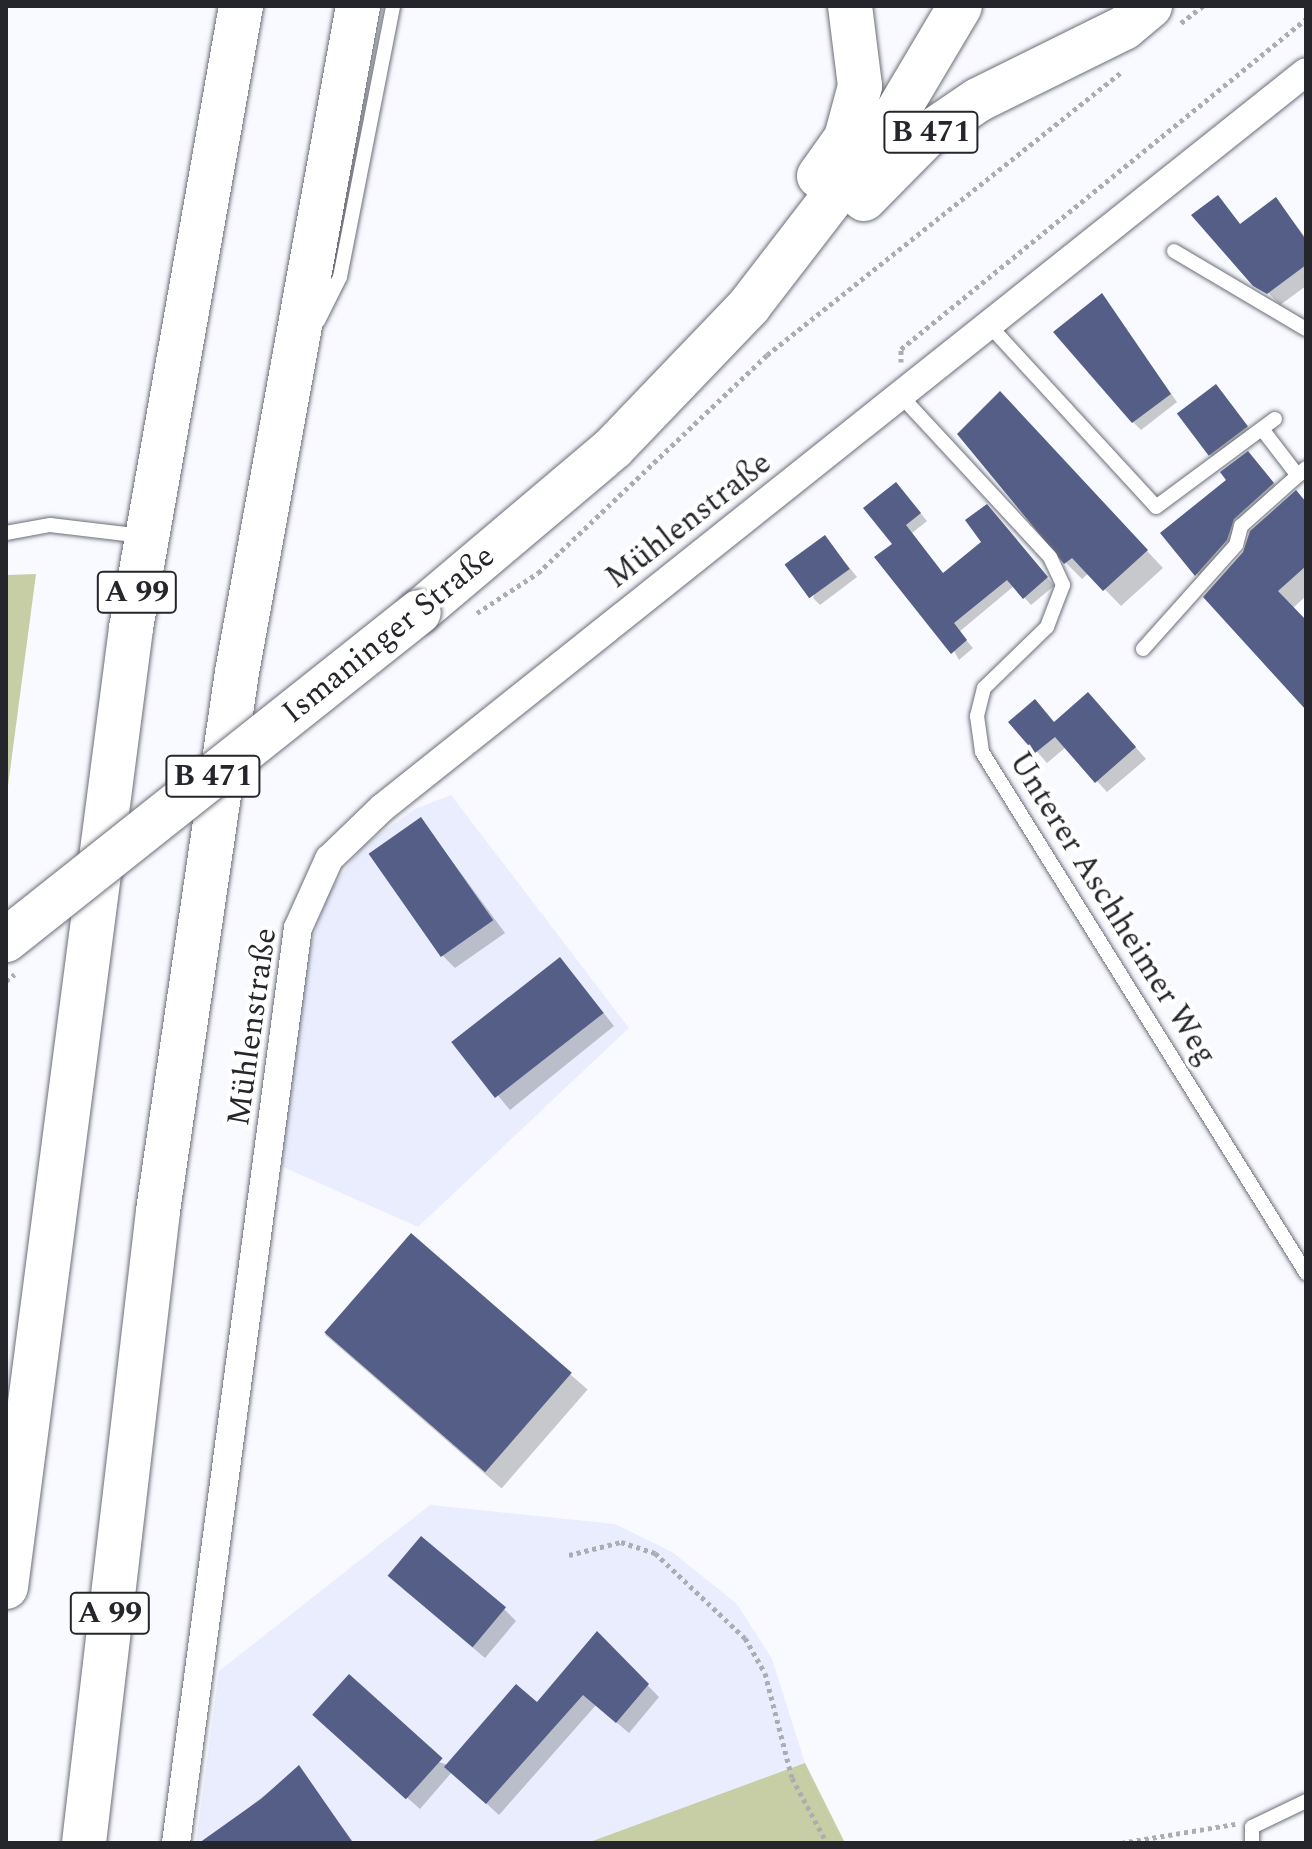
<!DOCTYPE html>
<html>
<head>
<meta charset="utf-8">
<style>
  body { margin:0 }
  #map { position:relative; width:1312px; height:1849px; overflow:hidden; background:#f9faff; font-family:Spectral,serif }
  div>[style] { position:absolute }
  .built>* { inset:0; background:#e9edfd }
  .green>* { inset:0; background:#c7cda5 }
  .shadow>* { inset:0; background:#0003; transform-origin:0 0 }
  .building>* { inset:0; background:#545e87; transform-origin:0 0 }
  .path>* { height:5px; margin-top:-2.5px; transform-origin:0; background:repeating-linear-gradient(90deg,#acadb2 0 4px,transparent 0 8px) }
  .roads { filter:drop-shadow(0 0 2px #6b6e78) drop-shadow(0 0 2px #6b6e78) }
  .service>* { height:14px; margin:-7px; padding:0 7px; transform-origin:7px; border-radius:7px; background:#fff }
  .minor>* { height:28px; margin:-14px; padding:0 14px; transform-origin:14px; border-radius:14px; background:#fff }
  .primary>* { height:44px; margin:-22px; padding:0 22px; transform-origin:22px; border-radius:22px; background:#fff }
  .motorway>* { height:44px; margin:-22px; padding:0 22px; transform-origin:22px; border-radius:22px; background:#fff }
  .path-bridge>* { height:5px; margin-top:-2.5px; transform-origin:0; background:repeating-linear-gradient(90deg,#acadb2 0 4px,transparent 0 8px) }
  .bridges { filter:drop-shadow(0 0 2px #6b6e78) drop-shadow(0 0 2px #6b6e78) }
  .primary-bridge>* { height:44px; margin:-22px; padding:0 22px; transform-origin:22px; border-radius:22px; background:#fff }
  span { translate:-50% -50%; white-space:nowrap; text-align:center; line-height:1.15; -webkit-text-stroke:8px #fff; paint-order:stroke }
  .shield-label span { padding:2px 6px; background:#fff; border:2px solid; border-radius:6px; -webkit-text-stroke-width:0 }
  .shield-label { font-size:30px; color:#25262b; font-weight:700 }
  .street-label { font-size:32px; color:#25262b }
  .frame { position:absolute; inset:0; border:8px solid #25262b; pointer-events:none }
</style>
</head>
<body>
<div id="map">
  <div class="built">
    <i style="clip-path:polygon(451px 795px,629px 1028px,418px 1227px,281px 1166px,300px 979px,328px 893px,363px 846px,415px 809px)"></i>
    <i style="clip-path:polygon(430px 1505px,615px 1524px,672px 1552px,737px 1604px,772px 1659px,805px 1763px,587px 1843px,196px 1843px,219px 1671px)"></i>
  </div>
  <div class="green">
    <i style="clip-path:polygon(36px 574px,6px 801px,6px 575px)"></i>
    <i style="clip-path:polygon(805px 1763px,845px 1843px,587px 1843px)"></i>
  </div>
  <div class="shadow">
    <i style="clip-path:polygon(1217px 198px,1241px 225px,1276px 199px,1306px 238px,1306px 286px,1280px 305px,1194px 215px)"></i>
    <i style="clip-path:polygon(1102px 296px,1177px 402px,1141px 430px,1133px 422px)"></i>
    <i style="clip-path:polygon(1223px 394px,1254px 435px,1217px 462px,1210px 455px)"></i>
    <i style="clip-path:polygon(1015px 410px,1163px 568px,1121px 606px,1089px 573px,1082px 579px,1066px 563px,960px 434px)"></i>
    <i style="clip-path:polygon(1260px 466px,1284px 496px,1246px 531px,1208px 587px,1163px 533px)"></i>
    <i style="clip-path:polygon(902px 491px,927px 521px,912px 533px,944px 575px,984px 543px,994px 514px,1054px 586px,1031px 605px,1014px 586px,959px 632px,973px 648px,959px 660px,895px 544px)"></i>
    <i style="clip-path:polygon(1306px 503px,1306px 596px,1293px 608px,1306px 622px,1306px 707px,1206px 597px)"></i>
    <i style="clip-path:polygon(832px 546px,857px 577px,820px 605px,813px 598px)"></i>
    <i style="clip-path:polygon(1099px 706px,1146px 759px,1107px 792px,1066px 747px,1047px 763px,1011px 722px,1055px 724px)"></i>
    <i style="clip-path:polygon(421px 819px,505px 933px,455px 968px,443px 956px)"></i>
    <i style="clip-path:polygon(571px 972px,614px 1026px,510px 1110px,455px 1044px)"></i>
    <i style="left:411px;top:1236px;width:234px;height:131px;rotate:41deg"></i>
    <i style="clip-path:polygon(402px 1588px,504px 1609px,516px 1621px,485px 1658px)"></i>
    <i style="clip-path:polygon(597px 1634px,659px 1697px,629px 1733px,596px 1705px,499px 1815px,452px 1772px,420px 1809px,327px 1727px,448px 1765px,537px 1705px)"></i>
    <i style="clip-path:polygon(299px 1768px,354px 1843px,225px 1843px,218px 1832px)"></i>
  </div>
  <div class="building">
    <i style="clip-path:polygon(1218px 195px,1240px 224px,1276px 197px,1306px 240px,1306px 265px,1267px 294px,1253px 286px,1191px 215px)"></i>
    <i style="clip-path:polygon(1102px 293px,1171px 394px,1132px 423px,1053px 332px)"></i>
    <i style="left:1216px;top:384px;width:53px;height:49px;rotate:53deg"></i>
    <i style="clip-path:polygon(1000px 391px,1148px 550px,1103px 591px,1072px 558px,1064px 564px,957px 434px)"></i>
    <i style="clip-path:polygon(1248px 451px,1274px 483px,1234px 519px,1227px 540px,1195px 576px,1160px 533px,1226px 480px,1220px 472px)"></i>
    <i style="clip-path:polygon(896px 482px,921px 513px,906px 525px,943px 573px,981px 542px,965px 520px,987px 504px,1048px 577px,1023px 599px,1007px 580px,954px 623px,967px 640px,951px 654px,874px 557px,892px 544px,863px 508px)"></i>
    <i style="clip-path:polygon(1296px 490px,1306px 502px,1306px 566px,1278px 591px,1306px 620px,1306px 710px,1203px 597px,1243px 552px,1250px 531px)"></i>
    <i style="left:825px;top:535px;width:42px;height:50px;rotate:54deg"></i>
    <i style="clip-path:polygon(1088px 692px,1136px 747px,1095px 783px,1055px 737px,1035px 753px,1008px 722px,1035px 699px,1054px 722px)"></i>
    <i style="left:421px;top:817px;width:126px;height:64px;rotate:55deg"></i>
    <i style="left:560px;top:957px;width:71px;height:138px;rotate:52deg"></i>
    <i style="left:411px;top:1233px;width:213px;height:132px;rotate:41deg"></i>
    <i style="left:421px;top:1536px;width:111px;height:52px;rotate:40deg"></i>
    <i style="clip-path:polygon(597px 1631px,649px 1684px,616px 1723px,583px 1695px,486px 1804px,444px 1767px,516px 1684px,537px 1702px)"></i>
    <i style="left:349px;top:1674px;width:126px;height:55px;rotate:42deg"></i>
    <i style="clip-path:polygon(299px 1765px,353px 1843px,199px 1843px,261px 1799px)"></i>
  </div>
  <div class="path">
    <i style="left:1181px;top:23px;width:28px;rotate:-38deg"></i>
    <i style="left:901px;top:362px;width:13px;rotate:-90deg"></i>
    <i style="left:901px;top:349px;width:522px;rotate:-39.17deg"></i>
    <i style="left:477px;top:613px;width:73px;rotate:-33.3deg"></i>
    <i style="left:538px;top:573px;width:316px;rotate:-43.6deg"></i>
    <i style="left:767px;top:355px;width:453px;rotate:-38.6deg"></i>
    <i style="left:569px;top:1555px;width:54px;rotate:-14deg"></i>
    <i style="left:621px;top:1542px;width:36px;rotate:18deg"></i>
    <i style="left:655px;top:1553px;width:124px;rotate:43.4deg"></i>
    <i style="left:745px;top:1638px;width:40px;rotate:60.3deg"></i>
    <i style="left:765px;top:1673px;width:108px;rotate:75.6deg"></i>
    <i style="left:792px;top:1778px;width:74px;rotate:61.7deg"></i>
    <i style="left:1121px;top:1843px;width:116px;rotate:-9.5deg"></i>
  </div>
  <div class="roads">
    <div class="service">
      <i style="left:1174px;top:251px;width:153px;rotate:30.6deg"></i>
      <i style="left:318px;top:321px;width:49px;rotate:-63.4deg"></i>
      <i style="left:340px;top:277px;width:276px;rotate:-78.9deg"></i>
      <i style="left:988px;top:324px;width:248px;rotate:47.4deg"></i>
      <i style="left:1156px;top:507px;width:148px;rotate:-36.5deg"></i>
      <i style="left:901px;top:396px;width:219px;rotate:47.2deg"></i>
      <i style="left:1050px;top:557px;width:31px;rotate:65deg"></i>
      <i style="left:1063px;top:585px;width:45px;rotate:110.9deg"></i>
      <i style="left:1047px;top:627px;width:88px;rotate:135.9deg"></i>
      <i style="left:984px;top:688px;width:29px;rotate:104deg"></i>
      <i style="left:977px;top:716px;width:36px;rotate:82deg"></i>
      <i style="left:982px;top:752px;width:614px;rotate:58.12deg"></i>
      <i style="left:1262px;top:429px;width:59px;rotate:52.5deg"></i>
      <i style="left:6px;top:533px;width:45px;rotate:-10.3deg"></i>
      <i style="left:50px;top:525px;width:93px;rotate:6.8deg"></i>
      <i style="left:1143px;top:649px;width:140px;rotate:-48.2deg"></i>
      <i style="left:1236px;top:545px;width:20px;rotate:-75deg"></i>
      <i style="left:1241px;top:526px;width:87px;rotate:-41.7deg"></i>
      <i style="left:1252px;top:1843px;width:16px;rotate:-90deg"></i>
      <i style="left:1252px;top:1827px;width:60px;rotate:-25.7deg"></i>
    </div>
    <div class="minor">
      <i style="left:176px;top:1843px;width:923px;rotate:-82.41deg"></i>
      <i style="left:298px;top:928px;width:76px;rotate:-65.8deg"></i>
      <i style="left:329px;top:859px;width:74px;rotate:-43.9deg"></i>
      <i style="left:382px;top:808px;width:1181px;rotate:-38.54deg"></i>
    </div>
    <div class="primary">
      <i style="left:819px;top:176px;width:47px;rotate:-54.6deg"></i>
      <i style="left:846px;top:138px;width:54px;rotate:-74.9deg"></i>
      <i style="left:860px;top:86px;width:81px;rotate:-97.1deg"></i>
      <i style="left:864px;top:199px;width:91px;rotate:-45.4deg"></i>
      <i style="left:928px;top:134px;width:60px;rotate:-34.2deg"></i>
      <i style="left:978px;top:100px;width:163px;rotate:-26.3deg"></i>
      <i style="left:1124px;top:28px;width:34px;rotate:-40deg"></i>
      <i style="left:419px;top:612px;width:254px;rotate:-40.2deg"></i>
      <i style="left:613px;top:448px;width:197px;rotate:-46.2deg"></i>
      <i style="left:749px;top:306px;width:236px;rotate:-52.4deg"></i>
      <i style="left:893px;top:119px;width:131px;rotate:-59.3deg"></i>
    </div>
    <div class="motorway">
      <i style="left:6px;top:1587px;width:967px;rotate:-82.57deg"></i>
      <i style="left:131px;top:628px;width:632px;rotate:-79.97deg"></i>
      <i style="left:84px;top:1843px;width:636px;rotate:-83.32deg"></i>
      <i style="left:158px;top:1211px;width:545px;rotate:-81.66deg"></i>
      <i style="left:237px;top:672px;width:677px;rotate:-79.7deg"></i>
    </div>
  </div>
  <div class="path-bridge">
    <i style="left:6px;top:981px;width:11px;rotate:-38deg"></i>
  </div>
  <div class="bridges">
    <div class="primary-bridge">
      <i style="left:6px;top:940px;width:527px;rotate:-38.46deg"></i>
    </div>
  </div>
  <div class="shield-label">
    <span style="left:931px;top:132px">B 471</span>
    <span style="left:137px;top:592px">A 99</span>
    <span style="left:213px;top:776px">B 471</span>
    <span style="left:110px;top:1613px">A 99</span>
  </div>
  <div class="street-label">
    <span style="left:689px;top:521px;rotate:-38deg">Mühlenstraße</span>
    <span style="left:389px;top:635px;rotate:-39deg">Ismaninger Straße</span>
    <span style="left:1112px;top:909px;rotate:58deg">Unterer Aschheimer Weg</span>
    <span style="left:253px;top:1027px;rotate:-82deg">Mühlenstraße</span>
  </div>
  <div class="frame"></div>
</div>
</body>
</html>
